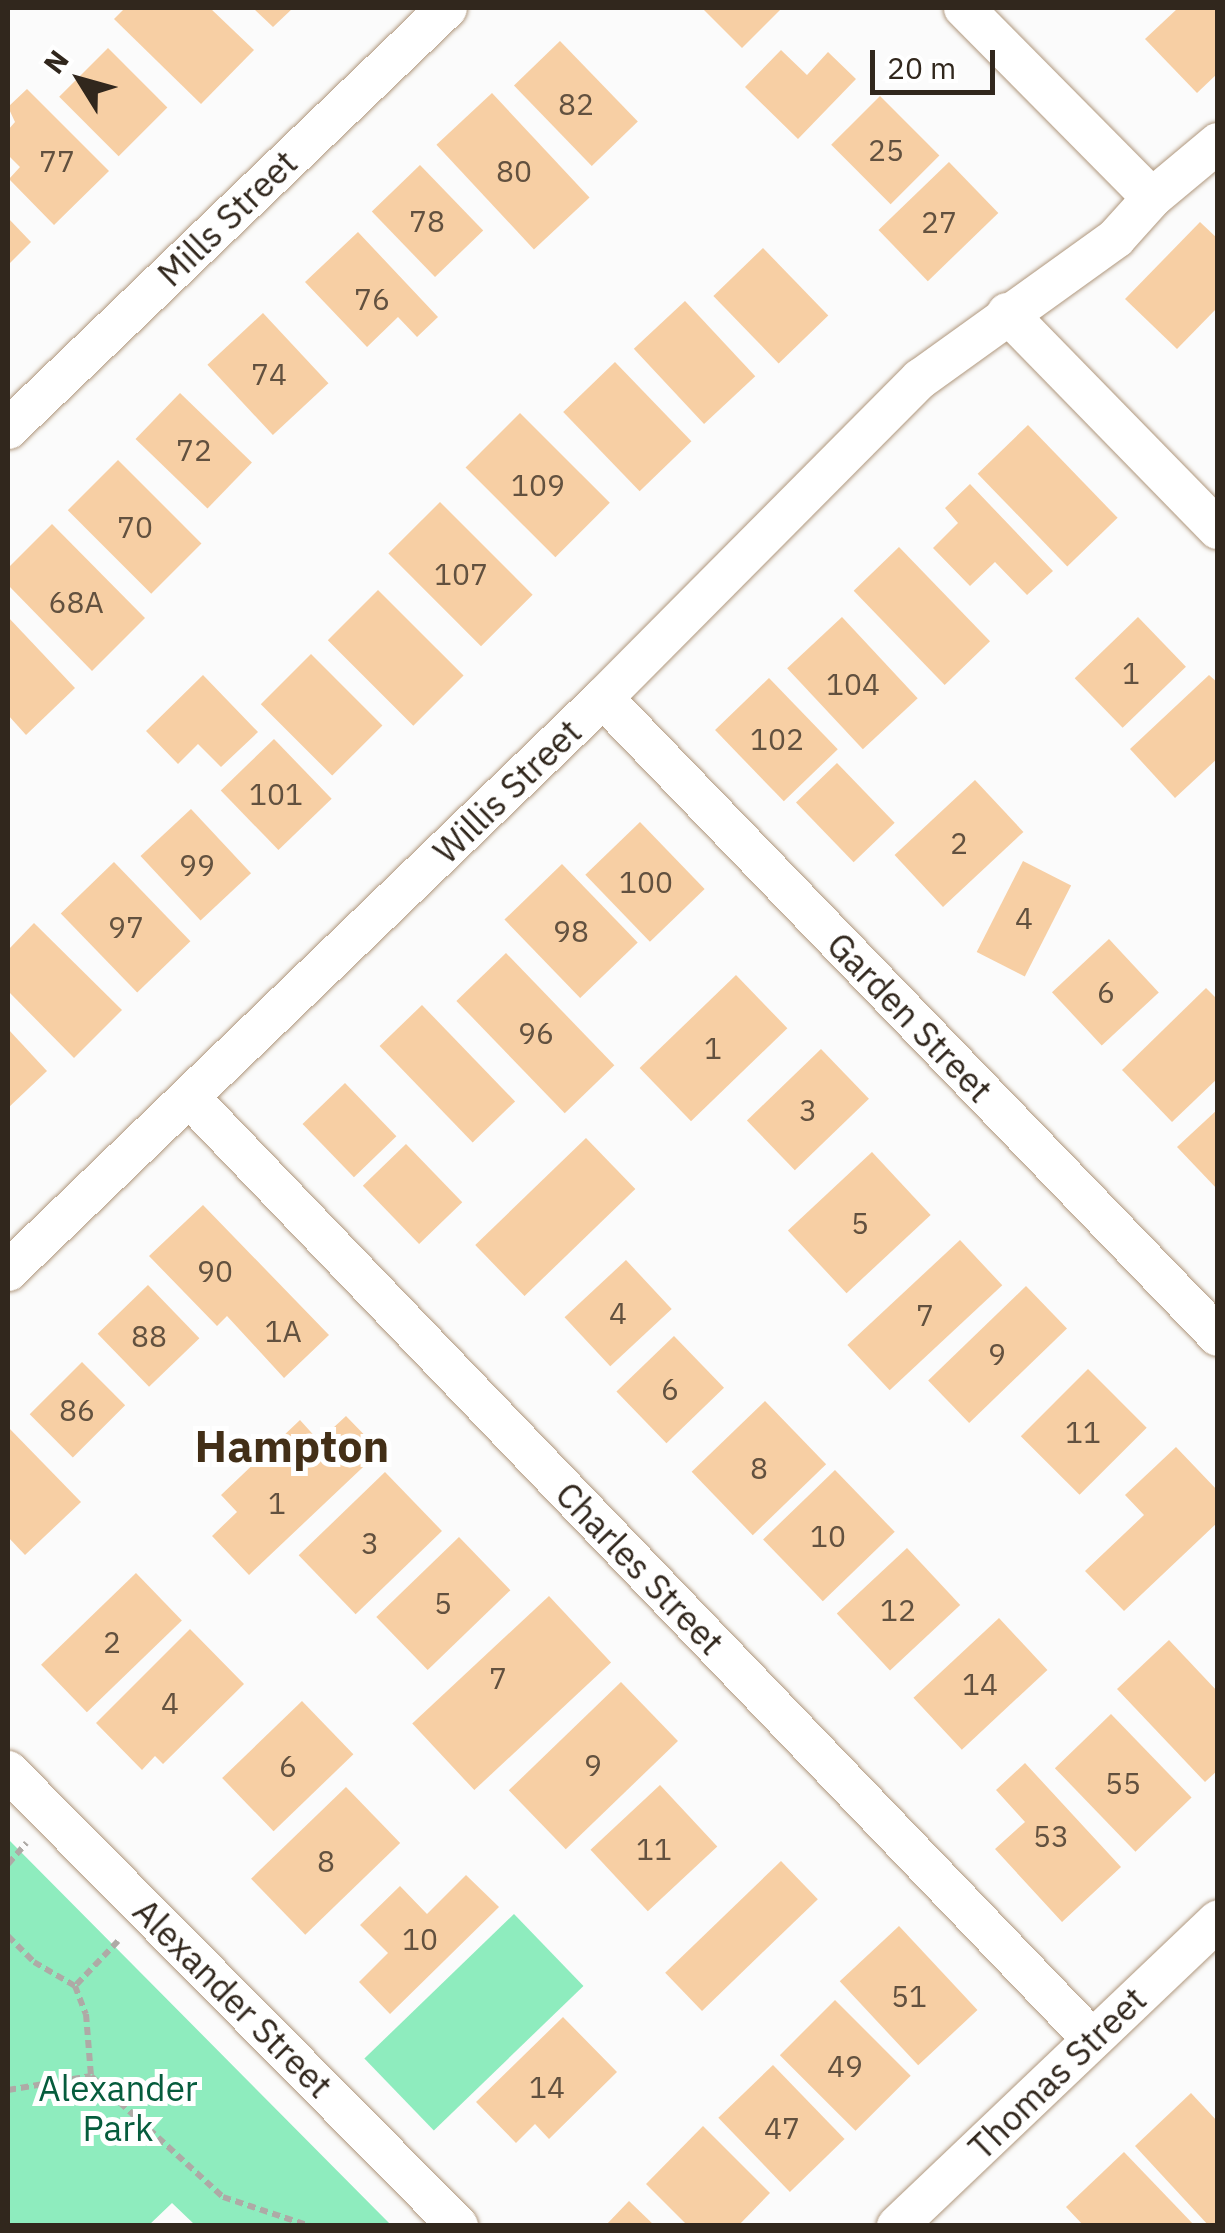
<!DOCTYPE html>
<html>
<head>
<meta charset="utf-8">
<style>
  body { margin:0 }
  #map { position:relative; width:1225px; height:2233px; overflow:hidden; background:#fbfbfb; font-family:"IBM Plex Sans",sans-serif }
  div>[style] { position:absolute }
  .green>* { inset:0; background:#8eecbe; transform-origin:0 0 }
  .building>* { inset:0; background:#f7cfa4; transform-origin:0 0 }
  .path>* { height:6px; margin-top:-3px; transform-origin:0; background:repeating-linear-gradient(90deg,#aeaaa6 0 8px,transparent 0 13px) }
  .roads { filter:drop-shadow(0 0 2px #b0987e) drop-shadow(0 0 2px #b0987e) }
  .minor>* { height:40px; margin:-20px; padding:0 20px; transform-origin:20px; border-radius:20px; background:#fff }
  span { translate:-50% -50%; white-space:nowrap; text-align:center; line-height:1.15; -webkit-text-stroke:10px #fff; paint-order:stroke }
  .number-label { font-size:30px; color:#62513f }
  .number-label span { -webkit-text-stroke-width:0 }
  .street-label { font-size:35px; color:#31271d }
  .park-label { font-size:35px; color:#065c3d }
  .district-label { font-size:45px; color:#432f17; font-weight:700 }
  .frame { position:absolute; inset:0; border:10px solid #31271d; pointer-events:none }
  .north { position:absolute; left:30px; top:30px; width:100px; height:100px; -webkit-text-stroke:8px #fff; paint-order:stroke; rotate:307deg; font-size:28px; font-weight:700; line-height:40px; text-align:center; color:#31271d }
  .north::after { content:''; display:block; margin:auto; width:35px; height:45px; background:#31271d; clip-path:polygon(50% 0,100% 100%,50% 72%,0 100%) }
  .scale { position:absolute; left:870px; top:50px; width:125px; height:45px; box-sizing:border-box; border:5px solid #31271d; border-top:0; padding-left:12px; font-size:30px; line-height:35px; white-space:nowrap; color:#31271d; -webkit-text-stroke:8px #fff; paint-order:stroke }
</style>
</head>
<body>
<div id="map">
  <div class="green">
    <i style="clip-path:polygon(8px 1839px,391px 2225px,195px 2225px,172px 2203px,149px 2225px,8px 2225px)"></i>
    <i style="left:514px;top:1914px;width:100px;height:208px;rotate:46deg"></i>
  </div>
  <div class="building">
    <i style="clip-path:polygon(125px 8px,210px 8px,254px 50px,201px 104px,114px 19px)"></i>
    <i style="clip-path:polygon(253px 8px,293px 8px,273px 27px)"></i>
    <i style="clip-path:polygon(702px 8px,782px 8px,742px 48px)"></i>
    <i style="clip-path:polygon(1178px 8px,1218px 8px,1218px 73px,1197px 93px,1145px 39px)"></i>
    <i style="left:560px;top:41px;width:112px;height:64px;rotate:46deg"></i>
    <i style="left:108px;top:48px;width:84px;height:69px;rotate:45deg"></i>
    <i style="clip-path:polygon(781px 50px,807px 75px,828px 52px,856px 79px,798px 139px,745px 87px)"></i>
    <i style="clip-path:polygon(27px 89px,109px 171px,54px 225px,9px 179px,20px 167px,8px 155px,8px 130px,15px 122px,8px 107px)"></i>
    <i style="left:492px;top:93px;width:143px;height:76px;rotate:47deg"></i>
    <i style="left:880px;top:96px;width:84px;height:69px;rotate:45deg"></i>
    <i style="left:949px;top:162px;width:71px;height:98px;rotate:46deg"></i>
    <i style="left:420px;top:165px;width:91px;height:67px;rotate:46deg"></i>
    <i style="clip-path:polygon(8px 218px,31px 242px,8px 265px)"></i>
    <i style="clip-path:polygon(1200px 222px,1218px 239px,1218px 307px,1177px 349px,1125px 299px)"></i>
    <i style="clip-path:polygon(358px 232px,438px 317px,417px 337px,398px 317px,367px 347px,305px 282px)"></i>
    <i style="left:763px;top:248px;width:94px;height:69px;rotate:46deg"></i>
    <i style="left:685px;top:301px;width:103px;height:70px;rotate:47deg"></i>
    <i style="left:263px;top:313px;width:96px;height:76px;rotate:47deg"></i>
    <i style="left:615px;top:362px;width:110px;height:72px;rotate:46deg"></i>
    <i style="left:180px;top:393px;width:100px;height:64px;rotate:44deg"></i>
    <i style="left:520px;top:413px;width:127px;height:77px;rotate:45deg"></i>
    <i style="left:1028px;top:425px;width:129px;height:70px;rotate:46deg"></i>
    <i style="left:118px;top:460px;width:118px;height:71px;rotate:45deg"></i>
    <i style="clip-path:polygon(970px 484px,1053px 571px,1027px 595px,995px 562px,970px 586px,933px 548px,958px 523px,945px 508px)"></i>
    <i style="left:440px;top:502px;width:131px;height:73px;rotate:45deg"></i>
    <i style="clip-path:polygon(52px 524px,145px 618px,92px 671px,8px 585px,8px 568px)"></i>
    <i style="left:899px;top:547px;width:131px;height:63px;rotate:46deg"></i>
    <i style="left:378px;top:590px;width:121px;height:71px;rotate:45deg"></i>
    <i style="clip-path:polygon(8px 617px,75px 688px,26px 735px,8px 715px)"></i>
    <i style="left:842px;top:617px;width:111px;height:75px;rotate:47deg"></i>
    <i style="left:1138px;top:617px;width:69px;height:88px;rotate:46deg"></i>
    <i style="left:311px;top:654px;width:101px;height:71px;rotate:45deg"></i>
    <i style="clip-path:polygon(203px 675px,258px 732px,221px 767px,198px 744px,178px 764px,146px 731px)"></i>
    <i style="clip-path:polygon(1209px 675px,1218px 683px,1218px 758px,1175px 798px,1130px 749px)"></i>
    <i style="left:769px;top:678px;width:99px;height:75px;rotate:46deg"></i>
    <i style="left:274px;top:739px;width:83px;height:74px;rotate:46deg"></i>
    <i style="left:837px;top:763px;width:83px;height:57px;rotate:46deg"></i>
    <i style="left:975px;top:780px;width:71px;height:110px;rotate:47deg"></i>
    <i style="left:191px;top:809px;width:88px;height:69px;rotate:47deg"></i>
    <i style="left:640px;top:822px;width:93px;height:76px;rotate:46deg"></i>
    <i style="left:1023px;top:861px;width:54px;height:102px;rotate:27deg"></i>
    <i style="left:114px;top:862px;width:110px;height:74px;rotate:46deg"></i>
    <i style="left:562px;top:864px;width:109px;height:80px;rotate:46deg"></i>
    <i style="clip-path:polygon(34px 923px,122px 1010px,74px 1058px,8px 991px,8px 950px)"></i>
    <i style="left:1109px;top:939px;width:73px;height:78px;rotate:47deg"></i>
    <i style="left:506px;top:953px;width:156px;height:69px;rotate:46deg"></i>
    <i style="left:736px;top:975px;width:74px;height:134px;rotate:46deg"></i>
    <i style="clip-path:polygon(1206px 988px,1218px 1000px,1218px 1078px,1172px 1122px,1122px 1070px)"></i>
    <i style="left:422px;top:1005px;width:134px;height:59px;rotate:46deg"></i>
    <i style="clip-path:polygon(8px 1029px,47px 1071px,8px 1108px)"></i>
    <i style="left:821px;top:1049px;width:69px;height:103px;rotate:46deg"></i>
    <i style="left:345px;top:1083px;width:74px;height:59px;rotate:46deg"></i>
    <i style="clip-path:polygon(1218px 1109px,1218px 1190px,1177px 1147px)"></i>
    <i style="left:586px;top:1138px;width:71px;height:154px;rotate:46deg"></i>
    <i style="left:406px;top:1144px;width:81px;height:60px;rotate:46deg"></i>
    <i style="left:872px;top:1152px;width:86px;height:115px;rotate:47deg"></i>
    <i style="clip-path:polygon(203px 1205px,329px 1335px,284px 1378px,227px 1316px,217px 1326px,149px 1256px)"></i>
    <i style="left:960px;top:1240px;width:62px;height:154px;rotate:47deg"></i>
    <i style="left:626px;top:1260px;width:67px;height:84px;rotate:47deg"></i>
    <i style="left:148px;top:1285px;width:74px;height:70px;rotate:46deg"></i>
    <i style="left:1026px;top:1286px;width:59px;height:136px;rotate:46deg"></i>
    <i style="left:674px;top:1336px;width:72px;height:80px;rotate:46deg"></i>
    <i style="left:82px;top:1362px;width:61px;height:74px;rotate:45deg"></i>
    <i style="left:1088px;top:1369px;width:83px;height:95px;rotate:45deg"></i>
    <i style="left:765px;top:1401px;width:88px;height:102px;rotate:46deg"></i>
    <i style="clip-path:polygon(346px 1416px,380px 1451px,249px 1575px,212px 1536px,237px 1512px,221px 1495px,300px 1420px,319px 1441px)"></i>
    <i style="clip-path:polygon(8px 1427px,81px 1502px,25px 1555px,8px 1537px)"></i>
    <i style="clip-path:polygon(1176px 1447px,1218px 1491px,1218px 1522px,1124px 1611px,1085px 1571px,1144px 1515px,1125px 1495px)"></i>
    <i style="left:835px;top:1470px;width:86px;height:100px;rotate:46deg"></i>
    <i style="left:385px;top:1472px;width:82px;height:120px;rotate:46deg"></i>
    <i style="left:459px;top:1537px;width:74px;height:115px;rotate:46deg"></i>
    <i style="left:907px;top:1548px;width:78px;height:96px;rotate:47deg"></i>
    <i style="left:136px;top:1573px;width:66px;height:132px;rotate:46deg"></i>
    <i style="left:549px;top:1596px;width:91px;height:187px;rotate:47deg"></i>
    <i style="left:999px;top:1618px;width:71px;height:117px;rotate:47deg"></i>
    <i style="clip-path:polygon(190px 1629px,244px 1684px,163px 1764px,155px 1756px,142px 1770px,96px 1723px)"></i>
    <i style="clip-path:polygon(1169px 1640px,1218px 1692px,1218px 1770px,1205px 1782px,1117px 1689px)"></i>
    <i style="left:621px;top:1682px;width:82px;height:156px;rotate:46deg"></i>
    <i style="left:302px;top:1701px;width:74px;height:111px;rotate:46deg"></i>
    <i style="left:1111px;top:1714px;width:116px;height:78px;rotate:46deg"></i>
    <i style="clip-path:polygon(1025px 1763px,1121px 1867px,1062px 1922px,995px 1849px,1025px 1822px,996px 1790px)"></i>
    <i style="left:660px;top:1785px;width:84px;height:95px;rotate:47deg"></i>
    <i style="left:346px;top:1787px;width:78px;height:132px;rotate:46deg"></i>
    <i style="left:781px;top:1861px;width:53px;height:161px;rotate:46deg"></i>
    <i style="clip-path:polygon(466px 1875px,499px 1907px,390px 2014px,359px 1982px,388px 1953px,360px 1925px,400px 1886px,427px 1914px)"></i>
    <i style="left:899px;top:1926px;width:115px;height:81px;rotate:47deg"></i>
    <i style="left:835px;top:2000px;width:107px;height:78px;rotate:45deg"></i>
    <i style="clip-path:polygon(563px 2017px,617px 2072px,549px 2139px,535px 2124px,516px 2143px,476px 2102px)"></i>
    <i style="left:773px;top:2065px;width:103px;height:76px;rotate:46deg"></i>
    <i style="clip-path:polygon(1191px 2093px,1218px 2122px,1218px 2226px,1209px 2226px,1135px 2146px)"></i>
    <i style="clip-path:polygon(703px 2126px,770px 2193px,738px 2226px,688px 2226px,646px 2184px)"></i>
    <i style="clip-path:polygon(1124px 2152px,1195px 2226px,1084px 2226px,1066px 2207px)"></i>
    <i style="clip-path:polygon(629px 2201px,655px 2226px,605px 2226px)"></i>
  </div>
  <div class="path">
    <i style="left:8px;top:1864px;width:28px;rotate:-49deg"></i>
    <i style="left:8px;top:1936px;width:37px;rotate:45deg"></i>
    <i style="left:34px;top:1962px;width:48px;rotate:30.3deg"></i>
    <i style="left:118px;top:1941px;width:62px;rotate:133.7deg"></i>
    <i style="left:75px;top:1986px;width:30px;rotate:69deg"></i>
    <i style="left:86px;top:2014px;width:62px;rotate:85.4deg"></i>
    <i style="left:91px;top:2076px;width:179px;rotate:42.5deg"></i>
    <i style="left:223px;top:2197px;width:92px;rotate:18.4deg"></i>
    <i style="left:8px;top:2090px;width:84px;rotate:-9.6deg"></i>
  </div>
  <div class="roads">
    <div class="minor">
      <i style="left:964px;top:8px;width:267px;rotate:45.3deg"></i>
      <i style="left:1007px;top:313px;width:302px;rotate:45.7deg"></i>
      <i style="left:8px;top:429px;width:608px;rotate:-43.8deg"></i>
      <i style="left:603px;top:698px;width:886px;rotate:46.05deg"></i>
      <i style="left:189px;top:1097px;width:1305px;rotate:46.21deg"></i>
      <i style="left:8px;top:1271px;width:826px;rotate:-43.92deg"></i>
      <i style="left:603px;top:698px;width:450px;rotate:-45.2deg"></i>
      <i style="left:920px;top:379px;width:241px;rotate:-35.7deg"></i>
      <i style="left:1116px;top:238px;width:54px;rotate:-48deg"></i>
      <i style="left:1152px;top:198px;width:86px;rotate:-39.8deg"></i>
      <i style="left:8px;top:1771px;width:640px;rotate:45.32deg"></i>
      <i style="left:897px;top:2226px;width:443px;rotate:-43.6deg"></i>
    </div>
  </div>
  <div class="number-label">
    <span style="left:576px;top:104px">82</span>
    <span style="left:886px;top:150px">25</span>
    <span style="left:57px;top:161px">77</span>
    <span style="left:514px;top:171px">80</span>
    <span style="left:427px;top:221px">78</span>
    <span style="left:939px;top:222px">27</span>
    <span style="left:372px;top:299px">76</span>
    <span style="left:269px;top:374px">74</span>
    <span style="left:194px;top:450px">72</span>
    <span style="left:538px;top:485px">109</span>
    <span style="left:135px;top:527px">70</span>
    <span style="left:461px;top:574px">107</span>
    <span style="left:76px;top:602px">68A</span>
    <span style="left:1131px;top:673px">1</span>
    <span style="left:853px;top:684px">104</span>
    <span style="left:777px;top:739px">102</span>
    <span style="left:276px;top:794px">101</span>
    <span style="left:959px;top:843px">2</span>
    <span style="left:197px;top:865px">99</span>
    <span style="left:646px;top:882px">100</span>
    <span style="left:1024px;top:918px">4</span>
    <span style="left:126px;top:927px">97</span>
    <span style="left:571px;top:931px">98</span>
    <span style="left:1106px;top:992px">6</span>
    <span style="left:536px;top:1033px">96</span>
    <span style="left:713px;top:1048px">1</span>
    <span style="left:808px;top:1110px">3</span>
    <span style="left:860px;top:1223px">5</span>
    <span style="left:215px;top:1271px">90</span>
    <span style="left:618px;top:1313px">4</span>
    <span style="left:925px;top:1315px">7</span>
    <span style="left:283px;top:1331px">1A</span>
    <span style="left:149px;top:1336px">88</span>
    <span style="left:997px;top:1354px">9</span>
    <span style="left:670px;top:1389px">6</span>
    <span style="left:77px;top:1410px">86</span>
    <span style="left:1083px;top:1432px">11</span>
    <span style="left:759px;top:1468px">8</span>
    <span style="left:277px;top:1503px">1</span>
    <span style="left:828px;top:1536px">10</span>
    <span style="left:370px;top:1543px">3</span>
    <span style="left:443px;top:1603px">5</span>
    <span style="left:898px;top:1610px">12</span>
    <span style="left:112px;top:1642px">2</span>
    <span style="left:498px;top:1678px">7</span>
    <span style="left:980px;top:1684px">14</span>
    <span style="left:170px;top:1703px">4</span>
    <span style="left:593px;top:1765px">9</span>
    <span style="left:288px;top:1766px">6</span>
    <span style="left:1123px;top:1783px">55</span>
    <span style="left:1051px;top:1836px">53</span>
    <span style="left:654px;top:1849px">11</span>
    <span style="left:326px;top:1861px">8</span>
    <span style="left:420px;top:1939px">10</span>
    <span style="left:909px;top:1996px">51</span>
    <span style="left:845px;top:2066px">49</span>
    <span style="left:547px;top:2087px">14</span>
    <span style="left:782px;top:2128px">47</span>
  </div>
  <div class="street-label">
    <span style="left:227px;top:218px;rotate:-44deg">Mills Street</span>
    <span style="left:507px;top:791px;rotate:-44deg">Willis Street</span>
    <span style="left:910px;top:1017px;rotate:46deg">Garden Street</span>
    <span style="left:640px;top:1568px;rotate:46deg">Charles Street</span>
    <span style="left:233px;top:1998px;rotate:45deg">Alexander Street</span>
    <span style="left:1057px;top:2073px;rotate:-44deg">Thomas Street</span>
  </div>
  <div class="park-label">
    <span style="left:118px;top:2108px">Alexander<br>Park</span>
  </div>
  <div class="district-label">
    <span style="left:292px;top:1446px">Hampton</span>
  </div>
  <div class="frame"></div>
  <div class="north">N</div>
  <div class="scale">20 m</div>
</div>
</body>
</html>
